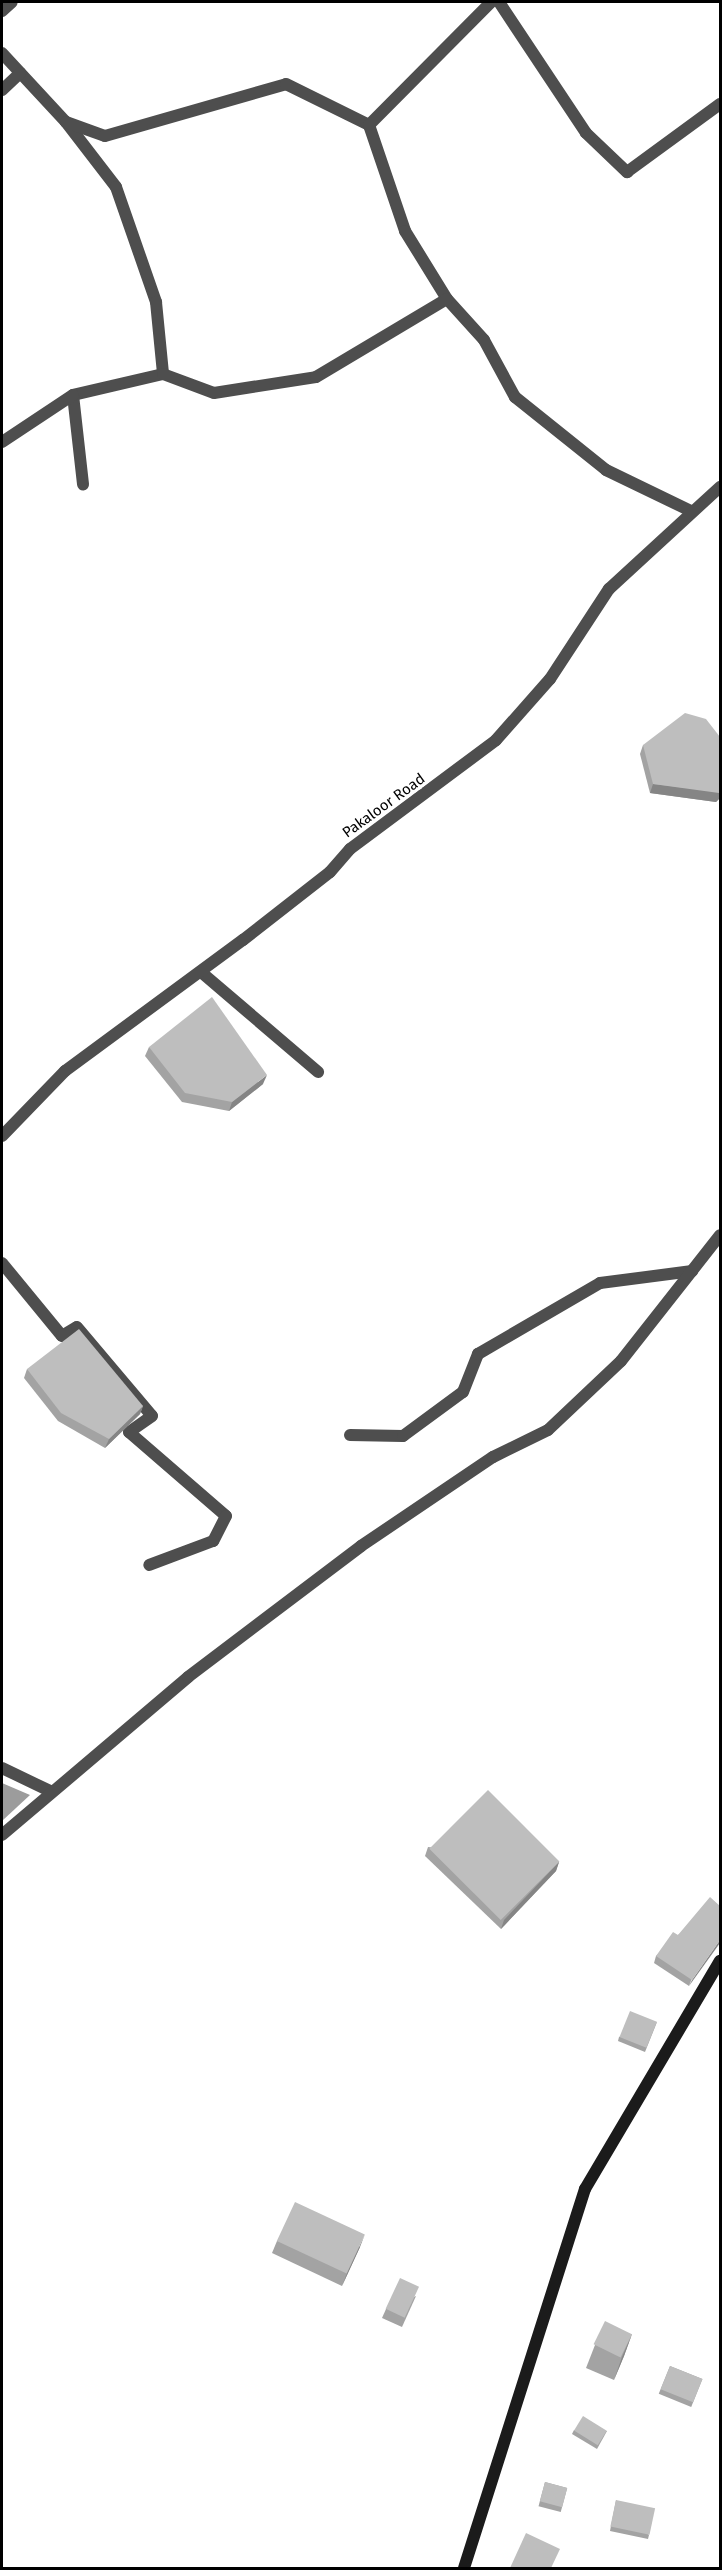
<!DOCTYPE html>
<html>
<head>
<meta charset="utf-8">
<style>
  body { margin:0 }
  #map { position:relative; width:722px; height:2570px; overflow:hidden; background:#fff; font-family:"Fira Sans",sans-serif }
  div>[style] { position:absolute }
  .water>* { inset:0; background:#9c9c9c }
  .street>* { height:12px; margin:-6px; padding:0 6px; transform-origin:6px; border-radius:6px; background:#4e4e4e }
  .secondary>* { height:12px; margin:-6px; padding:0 6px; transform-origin:6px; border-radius:6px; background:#1b1b1b }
  .wall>* { inset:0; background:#a3a3a3; transform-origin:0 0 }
  .shaded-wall>* { inset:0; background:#858585 }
  .building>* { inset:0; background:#bebebe; transform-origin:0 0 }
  span { translate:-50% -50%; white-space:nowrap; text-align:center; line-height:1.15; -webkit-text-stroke:6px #fff; paint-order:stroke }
  .street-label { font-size:15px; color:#000 }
  .frame { position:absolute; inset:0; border:3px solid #000; pointer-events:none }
</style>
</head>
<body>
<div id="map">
  <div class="water">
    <i style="clip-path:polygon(2px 1783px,30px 1795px,2px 1821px)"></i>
  </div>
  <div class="street">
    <i style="left:499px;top:2px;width:157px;rotate:56.4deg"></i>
    <i style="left:586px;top:133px;width:57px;rotate:43.6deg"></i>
    <i style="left:627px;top:172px;width:115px;rotate:-36.2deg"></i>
    <i style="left:2px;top:11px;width:13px;rotate:-42deg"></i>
    <i style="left:2px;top:53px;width:94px;rotate:47.2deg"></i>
    <i style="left:66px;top:122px;width:82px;rotate:52.4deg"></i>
    <i style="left:116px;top:187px;width:122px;rotate:70.8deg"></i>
    <i style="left:156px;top:302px;width:72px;rotate:84.4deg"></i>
    <i style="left:163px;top:374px;width:92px;rotate:166.9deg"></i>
    <i style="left:73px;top:395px;width:90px;rotate:83.6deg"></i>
    <i style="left:2px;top:90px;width:25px;rotate:-43deg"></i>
    <i style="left:66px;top:122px;width:41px;rotate:19.7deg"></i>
    <i style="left:105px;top:136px;width:188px;rotate:-16deg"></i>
    <i style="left:286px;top:84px;width:93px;rotate:26.3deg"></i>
    <i style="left:369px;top:125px;width:112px;rotate:71.2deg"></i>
    <i style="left:405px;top:231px;width:80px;rotate:58.3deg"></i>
    <i style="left:447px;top:299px;width:55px;rotate:47.9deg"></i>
    <i style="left:484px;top:340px;width:65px;rotate:61.5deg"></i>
    <i style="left:515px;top:397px;width:117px;rotate:38.7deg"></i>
    <i style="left:606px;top:470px;width:94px;rotate:25.8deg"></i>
    <i style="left:369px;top:125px;width:173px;rotate:-45.2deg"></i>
    <i style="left:163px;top:374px;width:54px;rotate:20.4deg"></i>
    <i style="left:214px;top:393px;width:103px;rotate:-8.9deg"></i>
    <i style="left:316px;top:377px;width:152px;rotate:-30.8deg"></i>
    <i style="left:2px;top:442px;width:85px;rotate:-33.5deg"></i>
    <i style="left:201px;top:972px;width:154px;rotate:40.5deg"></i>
    <i style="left:2px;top:1136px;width:91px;rotate:-45.9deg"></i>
    <i style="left:65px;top:1071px;width:221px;rotate:-36.4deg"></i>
    <i style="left:243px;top:940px;width:110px;rotate:-38deg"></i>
    <i style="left:330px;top:872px;width:30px;rotate:-49deg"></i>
    <i style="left:350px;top:849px;width:182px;rotate:-36.7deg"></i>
    <i style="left:496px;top:740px;width:81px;rotate:-48.5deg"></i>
    <i style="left:550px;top:679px;width:108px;rotate:-56.8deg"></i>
    <i style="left:609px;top:589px;width:151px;rotate:-42.6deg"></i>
    <i style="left:2px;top:1263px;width:94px;rotate:50.6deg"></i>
    <i style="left:62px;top:1336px;width:17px;rotate:-31deg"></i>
    <i style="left:77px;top:1327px;width:116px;rotate:49.9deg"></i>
    <i style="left:152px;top:1416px;width:28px;rotate:145deg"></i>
    <i style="left:129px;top:1432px;width:128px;rotate:40.9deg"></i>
    <i style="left:226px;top:1516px;width:28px;rotate:117deg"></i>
    <i style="left:213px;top:1541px;width:68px;rotate:159.4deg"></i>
    <i style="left:350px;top:1435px;width:53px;rotate:1.1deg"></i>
    <i style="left:403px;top:1436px;width:74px;rotate:-36.3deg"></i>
    <i style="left:463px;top:1392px;width:41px;rotate:-68.5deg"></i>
    <i style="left:478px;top:1354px;width:141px;rotate:-30.2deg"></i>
    <i style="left:600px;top:1283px;width:93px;rotate:-7.4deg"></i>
    <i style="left:2px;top:1768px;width:55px;rotate:25.6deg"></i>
    <i style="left:2px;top:1835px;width:244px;rotate:-40.3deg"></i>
    <i style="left:188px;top:1677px;width:217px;rotate:-37.1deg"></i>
    <i style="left:361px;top:1546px;width:159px;rotate:-34deg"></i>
    <i style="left:493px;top:1457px;width:61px;rotate:-26.1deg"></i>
    <i style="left:548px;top:1430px;width:100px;rotate:-43.4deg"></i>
    <i style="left:621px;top:1361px;width:160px;rotate:-51.8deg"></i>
  </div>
  <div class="secondary">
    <i style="left:464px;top:2568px;width:398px;rotate:-72.3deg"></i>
    <i style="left:585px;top:2189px;width:265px;rotate:-59.4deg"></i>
  </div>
  <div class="wall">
    <i style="clip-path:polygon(720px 737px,720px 798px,716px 802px,650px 793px,640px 754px,643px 745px)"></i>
    <i style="clip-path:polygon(149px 1047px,263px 1084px,229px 1111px,182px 1102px,145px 1056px)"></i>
    <i style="clip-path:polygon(27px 1369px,143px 1406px,140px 1414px,105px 1448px,58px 1421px,24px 1378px)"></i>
    <i style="clip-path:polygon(428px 1847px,559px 1862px,556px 1871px,501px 1929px,425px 1856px)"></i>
    <i style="clip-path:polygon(720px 1906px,689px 1986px,654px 1963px,656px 1956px,678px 1935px)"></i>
    <i style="clip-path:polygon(657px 2022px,645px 2052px,618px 2041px,619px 2037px)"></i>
    <i style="clip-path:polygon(277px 2241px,360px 2247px,342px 2286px,272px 2253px)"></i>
    <i style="clip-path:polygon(416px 2296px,402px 2327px,382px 2318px,386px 2309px)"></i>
    <i style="clip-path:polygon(632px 2334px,624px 2356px,614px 2380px,586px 2368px,595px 2345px)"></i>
    <i style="left:670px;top:2366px;width:35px;height:30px;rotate:22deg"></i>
    <i style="clip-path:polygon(574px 2430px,607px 2431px,597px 2449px,572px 2434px)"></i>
    <i style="left:545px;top:2482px;width:23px;height:25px;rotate:15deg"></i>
    <i style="clip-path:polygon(616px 2500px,649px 2535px,648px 2539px,610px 2531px)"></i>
  </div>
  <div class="shaded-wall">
    <i style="clip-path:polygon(653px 784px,720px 792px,720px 798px,716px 802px,650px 793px)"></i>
    <i style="clip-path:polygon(267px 1075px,263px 1084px,229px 1111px,232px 1102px)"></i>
    <i style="clip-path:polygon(143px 1406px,140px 1414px,105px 1448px,109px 1439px)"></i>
    <i style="clip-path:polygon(559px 1862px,556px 1871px,501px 1929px,504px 1920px)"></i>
    <i style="clip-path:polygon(720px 1940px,720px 1943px,689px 1986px,692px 1980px)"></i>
    <i style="clip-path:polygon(365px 2234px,360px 2247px,342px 2286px,347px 2273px)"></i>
    <i style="clip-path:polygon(632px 2334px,624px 2356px,614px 2380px,622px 2357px)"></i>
  </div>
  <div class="building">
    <i style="clip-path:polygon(685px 713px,706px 719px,720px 737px,720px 792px,719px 793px,653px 784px,643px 745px)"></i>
    <i style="clip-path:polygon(212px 997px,267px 1075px,232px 1102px,185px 1093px,149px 1047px)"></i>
    <i style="clip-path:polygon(79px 1329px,143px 1406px,109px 1439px,61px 1413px,27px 1369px)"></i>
    <i style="left:488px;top:1790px;width:101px;height:83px;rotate:45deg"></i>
    <i style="clip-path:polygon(710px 1897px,720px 1906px,720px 1940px,692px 1980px,656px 1956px,673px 1932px,678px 1935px)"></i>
    <i style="left:630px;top:2011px;width:29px;height:28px;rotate:22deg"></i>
    <i style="left:295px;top:2202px;width:77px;height:43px;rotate:25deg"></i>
    <i style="left:400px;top:2278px;width:21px;height:34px;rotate:25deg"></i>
    <i style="left:605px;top:2321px;width:30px;height:26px;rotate:26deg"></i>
    <i style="left:670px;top:2366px;width:35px;height:25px;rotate:22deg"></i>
    <i style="left:583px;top:2416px;width:28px;height:17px;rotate:32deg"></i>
    <i style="left:545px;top:2482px;width:23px;height:20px;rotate:15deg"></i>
    <i style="left:616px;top:2500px;width:40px;height:27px;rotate:12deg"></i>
    <i style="clip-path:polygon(526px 2533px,560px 2549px,551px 2568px,510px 2568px)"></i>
  </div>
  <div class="street-label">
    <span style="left:384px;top:806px;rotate:-36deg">Pakaloor Road</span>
  </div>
  <div class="frame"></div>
</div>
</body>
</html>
